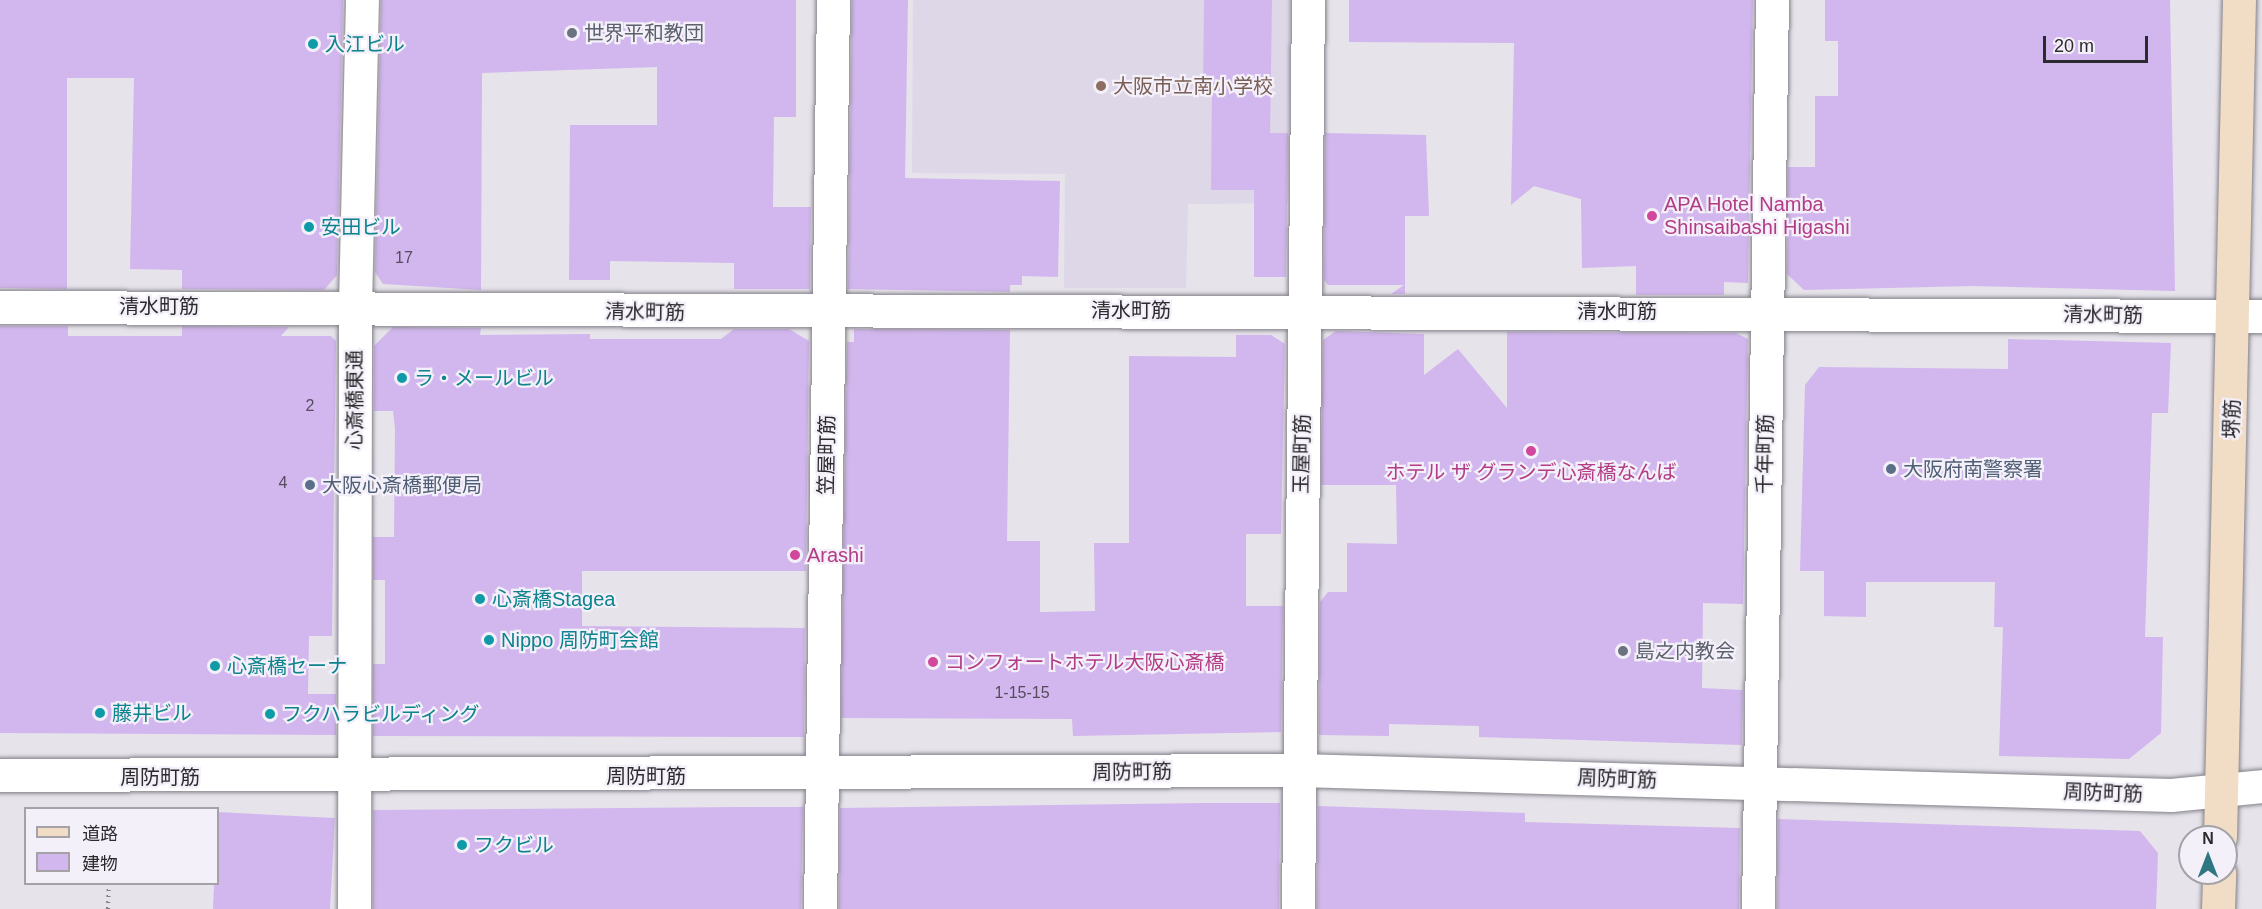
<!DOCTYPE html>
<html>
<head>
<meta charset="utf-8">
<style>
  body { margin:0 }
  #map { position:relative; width:2262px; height:909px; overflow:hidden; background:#e6e3eb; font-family:Arial,"Noto Sans JP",sans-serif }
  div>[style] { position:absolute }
  .built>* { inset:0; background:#ded7e7 }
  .building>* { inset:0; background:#d2b6ee; transform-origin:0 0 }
  .path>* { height:4px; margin-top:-2px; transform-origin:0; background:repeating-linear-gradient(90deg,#807e83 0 1.5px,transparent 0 6px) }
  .roads { filter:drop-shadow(0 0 2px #848189) drop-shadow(0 0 2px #848189) }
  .street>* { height:33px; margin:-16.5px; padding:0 16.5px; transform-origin:16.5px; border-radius:16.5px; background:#fff }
  .secondary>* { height:33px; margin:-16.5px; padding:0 16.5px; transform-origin:16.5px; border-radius:16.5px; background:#f1dcc6 }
  .dots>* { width:16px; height:16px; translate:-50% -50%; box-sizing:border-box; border:3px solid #f4f0f9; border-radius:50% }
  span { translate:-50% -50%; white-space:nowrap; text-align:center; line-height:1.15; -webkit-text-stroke:4.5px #f4f0f9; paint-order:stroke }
  .number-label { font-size:16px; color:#554d5d }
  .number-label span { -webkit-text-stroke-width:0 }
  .worship-label { font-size:20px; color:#5b616d }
  .left { translate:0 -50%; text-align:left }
  .culture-label { font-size:20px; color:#0d838f }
  .education-label { font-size:20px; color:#785e54 }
  .hotel-label { font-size:20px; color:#b23c85 }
  .street-label { font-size:20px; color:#2b2a2d }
  .service-label { font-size:20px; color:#4e5e75 }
  .legend { position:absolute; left:24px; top:807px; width:195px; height:78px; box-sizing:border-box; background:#f4f0f9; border:2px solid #a4a1a7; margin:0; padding:8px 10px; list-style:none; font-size:18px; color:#2b2a2d }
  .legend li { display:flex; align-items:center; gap:12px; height:30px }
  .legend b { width:30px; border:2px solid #a4a1a7 }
  .north { position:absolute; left:2178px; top:825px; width:60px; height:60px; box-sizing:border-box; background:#f4f0f9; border:2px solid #a4a1a7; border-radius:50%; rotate:0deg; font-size:16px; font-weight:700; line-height:24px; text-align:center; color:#2b2a2d }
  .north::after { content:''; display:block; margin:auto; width:21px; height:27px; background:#2e7680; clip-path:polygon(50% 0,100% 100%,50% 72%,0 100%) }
  .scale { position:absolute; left:2043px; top:36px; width:105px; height:27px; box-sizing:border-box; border:3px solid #2b2a2d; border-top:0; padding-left:8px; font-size:18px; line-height:21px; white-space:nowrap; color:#2b2a2d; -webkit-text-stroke:4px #f4f0f9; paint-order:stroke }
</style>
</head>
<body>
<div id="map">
  <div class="built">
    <i style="clip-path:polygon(913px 0,1290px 0,1288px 203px,1188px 204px,1186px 288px,1064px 288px,1065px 174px,912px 173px)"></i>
  </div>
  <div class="building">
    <i style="clip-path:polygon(0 0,343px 0,337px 275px,324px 290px,182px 289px,182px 270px,130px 269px,134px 78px,67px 78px,67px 289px,0 288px)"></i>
    <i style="clip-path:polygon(381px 0,796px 0,796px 117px,774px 117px,773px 207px,811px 207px,810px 289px,734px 289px,734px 263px,610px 261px,610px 280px,569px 280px,570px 125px,657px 125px,657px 67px,482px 73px,481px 290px,383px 284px,375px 272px)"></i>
    <i style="clip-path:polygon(852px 0,908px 0,905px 178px,1060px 181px,1058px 277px,1022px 276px,1022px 285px,1010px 285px,1010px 292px,848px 289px)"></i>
    <i style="clip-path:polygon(1204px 0,1272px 0,1270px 133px,1288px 133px,1286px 277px,1254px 277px,1254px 190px,1211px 190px,1212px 88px,1203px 88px)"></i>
    <i style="clip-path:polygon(1349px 0,1753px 0,1748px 283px,1724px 282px,1724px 295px,1636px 295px,1636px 266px,1582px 268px,1581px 199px,1534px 186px,1511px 205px,1514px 43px,1349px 42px)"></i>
    <i style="clip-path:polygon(1825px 0,2170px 0,2175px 291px,1972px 286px,1804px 290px,1787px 274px,1788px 167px,1815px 167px,1815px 96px,1838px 96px,1838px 41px,1825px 41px)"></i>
    <i style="clip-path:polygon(1325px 133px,1426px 135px,1429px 216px,1405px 216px,1405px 294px,1391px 294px,1404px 285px,1328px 285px,1324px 280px)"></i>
    <i style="clip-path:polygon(0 326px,68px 326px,68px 336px,182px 336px,182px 326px,289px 327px,281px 336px,331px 336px,336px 341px,332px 636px,309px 636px,308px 694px,336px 694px,336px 735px,0 733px)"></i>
    <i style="clip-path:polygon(393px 327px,481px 328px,480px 335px,590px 334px,590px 339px,721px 339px,734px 329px,789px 329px,809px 341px,806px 571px,582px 571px,582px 626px,805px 628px,804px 737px,373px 736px,373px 664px,385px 664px,385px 580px,373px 580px,373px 537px,394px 537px,395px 428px,393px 411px,374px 411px,374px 346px)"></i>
    <i style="clip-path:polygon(854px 329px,1010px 330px,1007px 541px,1040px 541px,1040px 612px,1095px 611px,1094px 543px,1129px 543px,1129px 356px,1236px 357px,1236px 335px,1271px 335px,1285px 344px,1281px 534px,1246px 534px,1246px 606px,1283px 606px,1281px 732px,1073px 736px,1072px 719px,841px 718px,847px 342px,854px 342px)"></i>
    <i style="clip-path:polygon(1336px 331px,1424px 334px,1424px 375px,1458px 349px,1507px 408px,1507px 332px,1736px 333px,1748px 339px,1743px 604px,1703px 603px,1702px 688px,1743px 690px,1742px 745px,1479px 737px,1479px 726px,1389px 724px,1389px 736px,1319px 735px,1320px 602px,1328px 592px,1347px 592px,1347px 543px,1397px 544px,1396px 485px,1321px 485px,1323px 340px)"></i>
    <i style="clip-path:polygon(2008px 339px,2171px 343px,2168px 413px,2152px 413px,2145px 637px,2163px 637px,2161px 733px,2129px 759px,1999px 756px,2003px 627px,1994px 627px,1995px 582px,1866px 582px,1866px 617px,1824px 616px,1824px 571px,1800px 571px,1805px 385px,1819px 367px,2008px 369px)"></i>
    <i style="clip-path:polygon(1205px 803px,1280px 803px,1279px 909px,839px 909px,840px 808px)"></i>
    <i style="clip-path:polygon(1318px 806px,1525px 813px,1525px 822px,1740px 828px,1739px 909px,1317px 909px)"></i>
    <i style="clip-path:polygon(740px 807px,803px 807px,801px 909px,373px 909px,373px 810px)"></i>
    <i style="left:218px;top:812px;width:117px;height:97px;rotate:3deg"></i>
    <i style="clip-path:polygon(1778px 819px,2140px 831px,2158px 853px,2156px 909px,1777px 909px)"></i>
  </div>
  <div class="path">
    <i style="left:108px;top:909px;width:25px;rotate:-88deg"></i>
  </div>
  <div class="roads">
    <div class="street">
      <i style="left:0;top:307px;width:2262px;rotate:0.23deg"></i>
      <i style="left:0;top:775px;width:1299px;rotate:-0.22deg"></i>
      <i style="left:1299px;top:770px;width:872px;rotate:1.64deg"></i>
      <i style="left:2171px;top:795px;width:91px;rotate:-5.6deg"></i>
      <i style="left:354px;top:909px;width:603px;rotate:-89.9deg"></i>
      <i style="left:355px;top:306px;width:306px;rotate:-88.7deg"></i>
      <i style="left:820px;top:909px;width:909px;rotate:-89.18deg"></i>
      <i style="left:1298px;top:909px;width:909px;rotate:-89.37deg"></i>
      <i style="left:1758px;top:909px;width:909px;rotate:-89.12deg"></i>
    </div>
    <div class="secondary">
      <i style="left:2220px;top:837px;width:837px;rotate:-88.7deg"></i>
      <i style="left:2218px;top:909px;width:36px;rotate:-88deg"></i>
    </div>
  </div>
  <div class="dots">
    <i style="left:572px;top:33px;background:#6b7280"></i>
    <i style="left:313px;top:44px;background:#0f9aa8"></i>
    <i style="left:1101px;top:86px;background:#8d6e63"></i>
    <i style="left:1652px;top:216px;background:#d1479c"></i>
    <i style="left:309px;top:227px;background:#0f9aa8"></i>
    <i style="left:402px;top:378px;background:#0f9aa8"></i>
    <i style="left:1531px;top:451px;background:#d1479c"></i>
    <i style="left:1891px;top:469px;background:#5c6f8a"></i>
    <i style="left:310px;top:485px;background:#5c6f8a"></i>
    <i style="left:795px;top:555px;background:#d1479c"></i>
    <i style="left:480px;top:599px;background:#0f9aa8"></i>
    <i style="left:489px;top:640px;background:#0f9aa8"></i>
    <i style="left:1623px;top:651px;background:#6b7280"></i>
    <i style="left:933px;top:662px;background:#d1479c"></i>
    <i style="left:215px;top:666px;background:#0f9aa8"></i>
    <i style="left:100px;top:713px;background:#0f9aa8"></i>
    <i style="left:270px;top:714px;background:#0f9aa8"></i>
    <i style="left:462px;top:845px;background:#0f9aa8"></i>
  </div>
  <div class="number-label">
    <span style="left:404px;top:258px">17</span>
    <span style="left:310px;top:406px">2</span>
    <span style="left:283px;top:483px">4</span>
    <span style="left:1022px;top:693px">1-15-15</span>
  </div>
  <div class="worship-label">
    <span class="left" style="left:584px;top:33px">世界平和教団</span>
    <span class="left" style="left:1635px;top:651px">島之内教会</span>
  </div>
  <div class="culture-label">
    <span class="left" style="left:325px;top:44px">入江ビル</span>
    <span class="left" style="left:321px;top:227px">安田ビル</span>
    <span class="left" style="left:414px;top:378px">ラ・メールビル</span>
    <span class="left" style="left:492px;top:599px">心斎橋Stagea</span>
    <span class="left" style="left:501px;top:640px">Nippo 周防町会館</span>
    <span class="left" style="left:227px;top:666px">心斎橋セーナ</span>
    <span class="left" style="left:112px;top:713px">藤井ビル</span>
    <span class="left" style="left:282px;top:714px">フクハラビルディング</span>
    <span class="left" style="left:474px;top:845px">フクビル</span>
  </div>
  <div class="education-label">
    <span class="left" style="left:1113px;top:86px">大阪市立南小学校</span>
  </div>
  <div class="hotel-label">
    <span class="left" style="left:1664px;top:216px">APA Hotel Namba<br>Shinsaibashi Higashi</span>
    <span style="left:1531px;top:472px">ホテル ザ グランデ心斎橋なんば</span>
    <span class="left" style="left:807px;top:555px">Arashi</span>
    <span class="left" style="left:945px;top:662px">コンフォートホテル大阪心斎橋</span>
  </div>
  <div class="street-label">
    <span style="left:159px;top:306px">清水町筋</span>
    <span style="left:1131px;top:310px">清水町筋</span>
    <span style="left:1617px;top:311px">清水町筋</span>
    <span style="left:645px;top:312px;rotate:1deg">清水町筋</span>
    <span style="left:2103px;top:315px;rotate:1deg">清水町筋</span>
    <span style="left:355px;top:400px;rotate:-90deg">心斎橋東通</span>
    <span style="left:2232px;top:419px;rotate:-88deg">堺筋</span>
    <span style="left:1302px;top:454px;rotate:-89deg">玉屋町筋</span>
    <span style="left:1765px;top:454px;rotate:-89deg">千年町筋</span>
    <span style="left:827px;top:455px;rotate:-89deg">笠屋町筋</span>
    <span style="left:1132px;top:772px;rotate:-1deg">周防町筋</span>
    <span style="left:646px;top:776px">周防町筋</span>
    <span style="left:160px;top:777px">周防町筋</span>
    <span style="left:1617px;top:779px;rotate:2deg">周防町筋</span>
    <span style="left:2103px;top:793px;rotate:2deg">周防町筋</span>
  </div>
  <div class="service-label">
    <span class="left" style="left:1903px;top:469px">大阪府南警察署</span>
    <span class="left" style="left:322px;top:485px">大阪心斎橋郵便局</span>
  </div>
  <ul class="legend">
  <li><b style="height:8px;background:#f1dcc6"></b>道路</li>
  <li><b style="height:16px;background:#d2b6ee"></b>建物</li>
  </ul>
  <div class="north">N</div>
  <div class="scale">20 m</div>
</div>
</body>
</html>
